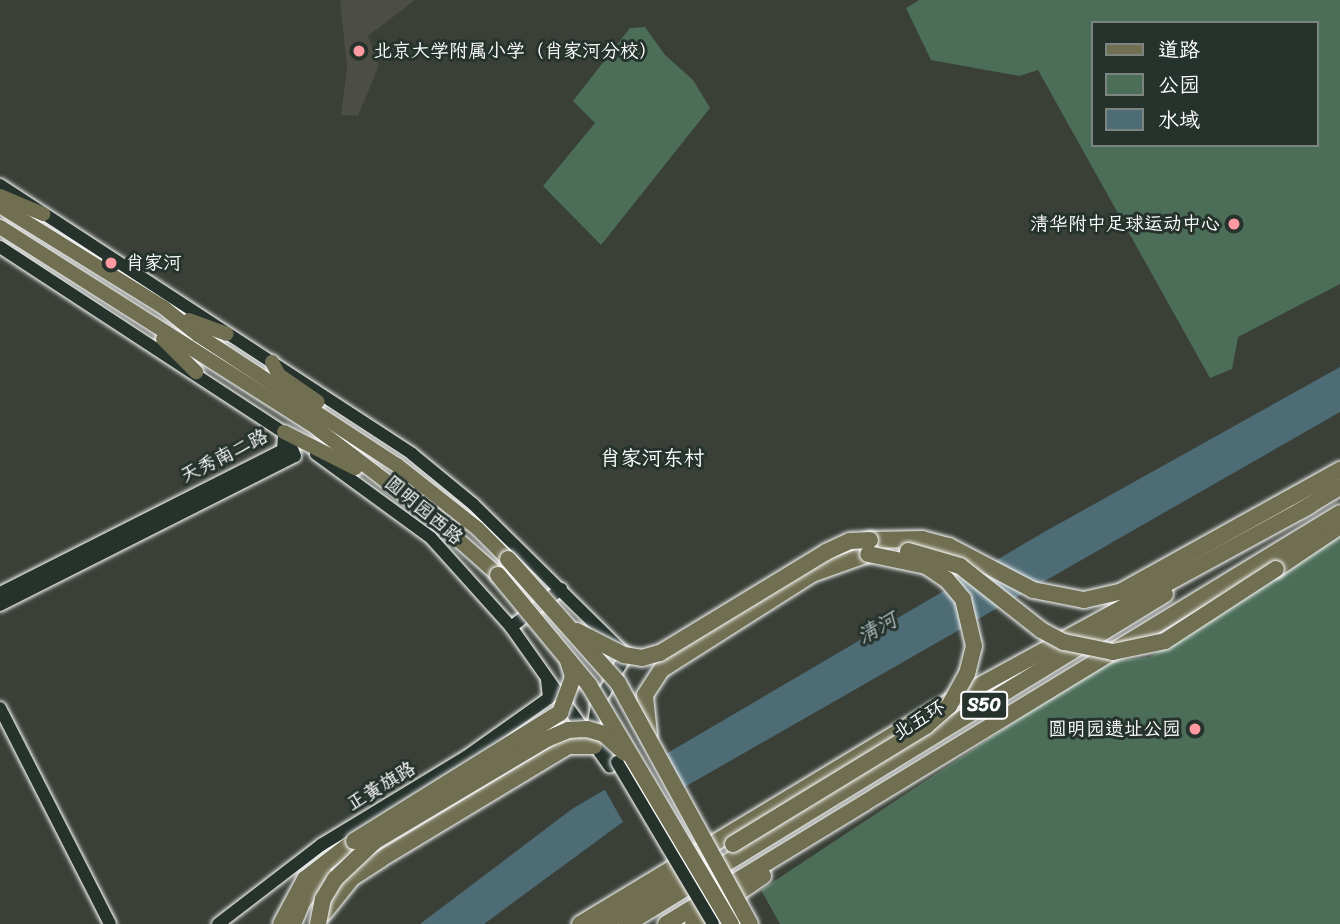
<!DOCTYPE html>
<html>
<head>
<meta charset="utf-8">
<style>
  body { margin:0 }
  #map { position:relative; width:1340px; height:924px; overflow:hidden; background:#3a4038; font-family:Sriracha,"LXGW WenKai TC",sans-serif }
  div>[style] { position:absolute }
  .built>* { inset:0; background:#4c4d44 }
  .green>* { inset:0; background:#4c6e59 }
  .water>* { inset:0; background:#4e6c75 }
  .pier>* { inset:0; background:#3a4038; transform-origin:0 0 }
  .roads { filter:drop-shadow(0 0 2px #fff) drop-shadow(0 0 2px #fff) }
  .secondary>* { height:12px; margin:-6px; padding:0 6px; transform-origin:6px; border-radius:6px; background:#26332d }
  .primary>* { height:14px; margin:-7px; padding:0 7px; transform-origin:7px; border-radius:7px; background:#716f52 }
  .highway>* { height:16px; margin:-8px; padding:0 8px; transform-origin:8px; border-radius:8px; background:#716f52 }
  .bridges { filter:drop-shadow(0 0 2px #fff) drop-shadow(0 0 2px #fff) }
  .secondary-bridge>* { height:12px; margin:-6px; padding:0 6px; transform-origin:6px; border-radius:6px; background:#26332d }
  .highway-bridge>* { height:16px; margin:-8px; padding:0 8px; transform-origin:8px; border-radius:8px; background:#716f52 }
  .dots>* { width:19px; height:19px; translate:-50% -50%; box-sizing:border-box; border:4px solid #26332d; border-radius:50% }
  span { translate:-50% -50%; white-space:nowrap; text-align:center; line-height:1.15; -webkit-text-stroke:6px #26332d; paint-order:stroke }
  .shield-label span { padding:2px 5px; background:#26332d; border:2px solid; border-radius:5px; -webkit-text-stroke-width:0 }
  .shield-label { font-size:18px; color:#fff; font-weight:700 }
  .poi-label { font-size:19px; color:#fff }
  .left { translate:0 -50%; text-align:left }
  .right { translate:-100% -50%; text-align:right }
  .street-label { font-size:19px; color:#fff }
  .neighbourhood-label { font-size:21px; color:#fff }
  .water-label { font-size:21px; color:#afbdc1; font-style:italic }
  .legend { position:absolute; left:1091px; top:21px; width:228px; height:126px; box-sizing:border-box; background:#26332d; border:2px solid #7d8581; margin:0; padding:9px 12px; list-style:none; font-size:21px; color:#fff }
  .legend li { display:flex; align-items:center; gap:14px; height:35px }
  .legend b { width:35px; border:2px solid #7d8581 }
</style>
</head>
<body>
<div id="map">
  <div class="built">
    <i style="clip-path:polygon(340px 0,415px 0,368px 36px,379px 65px,358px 116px,341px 115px,347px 67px)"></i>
  </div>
  <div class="green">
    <i style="clip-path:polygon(evenodd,919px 0,1340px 0,1340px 284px,1238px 337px,1232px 369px,1210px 378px,1038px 70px,1019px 76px,931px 60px,906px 8px,919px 0,1093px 23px,1317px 23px,1317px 145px,1093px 145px,1093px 23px)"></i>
    <i style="clip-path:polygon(645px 27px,665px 55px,693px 80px,710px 108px,601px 245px,543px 186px,595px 123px,573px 101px,630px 28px)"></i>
    <i style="clip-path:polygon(1340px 536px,1340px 924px,780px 924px,761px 890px,1105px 662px,1150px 657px)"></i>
  </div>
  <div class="water">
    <i style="clip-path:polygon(1340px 367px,1340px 412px,620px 824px,484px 924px,420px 924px,572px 809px,1046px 531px)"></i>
  </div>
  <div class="pier">
    <i style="left:663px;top:750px;width:45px;height:70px;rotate:61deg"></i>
  </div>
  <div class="roads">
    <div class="secondary">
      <i style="left:0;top:185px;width:492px;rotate:33.1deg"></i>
      <i style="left:412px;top:454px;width:79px;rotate:39.3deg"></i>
      <i style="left:473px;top:504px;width:215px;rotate:44.6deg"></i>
      <i style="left:626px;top:655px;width:58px;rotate:120.1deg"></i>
      <i style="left:597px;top:705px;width:24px;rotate:99deg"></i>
      <i style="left:593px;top:729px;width:41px;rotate:54deg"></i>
      <i style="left:0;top:247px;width:349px;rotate:33.2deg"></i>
      <i style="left:316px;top:454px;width:142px;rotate:36.1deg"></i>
      <i style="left:431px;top:538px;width:120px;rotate:48deg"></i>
      <i style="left:511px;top:627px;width:171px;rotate:54.7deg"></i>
      <i style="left:0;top:593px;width:317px;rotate:-26.8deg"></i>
      <i style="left:283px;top:450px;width:14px;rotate:-86deg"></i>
      <i style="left:0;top:605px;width:330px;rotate:-26.8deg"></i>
      <i style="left:295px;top:456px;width:25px;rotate:-113deg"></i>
      <i style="left:511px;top:627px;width:63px;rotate:-37.2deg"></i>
      <i style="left:0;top:708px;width:242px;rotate:63deg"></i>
      <i style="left:218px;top:924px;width:130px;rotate:-37.5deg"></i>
      <i style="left:321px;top:845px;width:170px;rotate:-31.3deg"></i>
      <i style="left:466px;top:757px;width:102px;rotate:-35.4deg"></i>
      <i style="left:549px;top:698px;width:19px;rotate:-96deg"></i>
    </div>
    <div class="primary">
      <i style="left:0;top:196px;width:47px;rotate:22.7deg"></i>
      <i style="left:0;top:206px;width:192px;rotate:31.8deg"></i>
      <i style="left:163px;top:307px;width:45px;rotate:38.7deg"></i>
      <i style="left:198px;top:335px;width:238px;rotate:33.2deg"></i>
      <i style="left:397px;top:465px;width:103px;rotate:38.3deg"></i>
      <i style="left:478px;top:529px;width:42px;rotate:45deg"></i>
      <i style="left:0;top:227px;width:368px;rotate:32.4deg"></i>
      <i style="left:311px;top:424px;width:147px;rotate:37.3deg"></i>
      <i style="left:428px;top:513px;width:94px;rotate:41.5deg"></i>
      <i style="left:189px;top:320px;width:40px;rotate:20.2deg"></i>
      <i style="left:163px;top:339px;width:47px;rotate:45deg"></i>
      <i style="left:272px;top:362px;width:15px;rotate:62deg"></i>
      <i style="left:279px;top:375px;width:47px;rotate:34.7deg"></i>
      <i style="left:284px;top:432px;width:80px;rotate:26.9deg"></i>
    </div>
    <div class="highway">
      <i style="left:1300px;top:511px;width:47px;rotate:-31deg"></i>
      <i style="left:870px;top:540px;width:52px;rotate:-1.1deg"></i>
      <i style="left:922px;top:539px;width:28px;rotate:15deg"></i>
      <i style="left:949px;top:546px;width:95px;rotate:27.6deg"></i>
      <i style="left:1033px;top:590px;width:52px;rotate:11.1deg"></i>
      <i style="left:1084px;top:600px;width:37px;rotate:-13deg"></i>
      <i style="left:1120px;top:592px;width:252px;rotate:-29deg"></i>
      <i style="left:1276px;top:569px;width:77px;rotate:-33.9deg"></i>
      <i style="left:649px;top:734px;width:39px;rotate:-96deg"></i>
      <i style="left:645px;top:695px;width:30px;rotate:-57deg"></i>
      <i style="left:661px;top:670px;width:179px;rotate:-32.4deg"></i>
      <i style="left:812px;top:574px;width:59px;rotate:-19.7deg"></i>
      <i style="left:324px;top:913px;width:45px;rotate:-51.3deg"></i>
      <i style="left:352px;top:878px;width:35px;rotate:-33deg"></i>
      <i style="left:381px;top:859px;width:218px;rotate:-31.1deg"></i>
      <i style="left:568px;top:746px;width:26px"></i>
      <i style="left:281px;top:924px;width:51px;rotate:-61.9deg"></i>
      <i style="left:305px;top:879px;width:62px;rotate:-37.8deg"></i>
      <i style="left:293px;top:924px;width:25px;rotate:-67deg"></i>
      <i style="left:303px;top:901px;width:34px;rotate:-52deg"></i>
      <i style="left:580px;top:924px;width:415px;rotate:-31.1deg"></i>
      <i style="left:935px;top:710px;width:426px;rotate:-28.6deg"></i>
      <i style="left:603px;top:924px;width:108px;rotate:-31.3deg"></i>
      <i style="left:627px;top:924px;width:631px;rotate:-31.52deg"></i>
      <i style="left:666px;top:924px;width:789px;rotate:-31.37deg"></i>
      <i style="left:693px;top:924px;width:85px;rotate:-34.4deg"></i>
    </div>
  </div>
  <div class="bridges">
    <div class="secondary-bridge">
      <i style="left:617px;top:762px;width:188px;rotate:59.3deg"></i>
    </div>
    <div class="highway-bridge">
      <i style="left:908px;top:551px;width:54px;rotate:16.1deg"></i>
      <i style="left:960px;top:566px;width:103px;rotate:38.3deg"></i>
      <i style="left:1041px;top:630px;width:26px;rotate:28deg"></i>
      <i style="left:1064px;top:642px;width:50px;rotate:11.5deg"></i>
      <i style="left:1113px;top:652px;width:53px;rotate:-11.9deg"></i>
      <i style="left:1165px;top:641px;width:132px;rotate:-33deg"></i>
      <i style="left:508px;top:559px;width:166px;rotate:48.4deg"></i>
      <i style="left:618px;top:683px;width:275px;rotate:61.3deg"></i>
      <i style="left:498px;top:575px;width:143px;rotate:50.4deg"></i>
      <i style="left:589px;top:685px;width:278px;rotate:59.3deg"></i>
      <i style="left:577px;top:631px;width:53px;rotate:27.1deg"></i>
      <i style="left:624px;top:655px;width:18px;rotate:9deg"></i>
      <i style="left:642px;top:658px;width:19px;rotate:-16deg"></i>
      <i style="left:660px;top:653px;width:194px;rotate:-31.3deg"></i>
      <i style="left:826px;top:552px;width:26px;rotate:-25deg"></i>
      <i style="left:850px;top:541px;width:20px;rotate:-3deg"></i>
      <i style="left:354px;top:841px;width:243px;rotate:-31.9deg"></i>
      <i style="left:560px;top:713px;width:38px;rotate:-70deg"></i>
      <i style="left:573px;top:677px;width:17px;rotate:-107deg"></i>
      <i style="left:733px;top:844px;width:226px;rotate:-31.4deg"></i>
      <i style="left:926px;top:726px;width:30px;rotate:-41deg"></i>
      <i style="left:949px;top:706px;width:37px;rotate:-61deg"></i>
      <i style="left:967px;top:674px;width:29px;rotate:-76deg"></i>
      <i style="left:974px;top:646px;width:48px;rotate:-103.2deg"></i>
      <i style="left:963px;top:599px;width:25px;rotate:-130deg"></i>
      <i style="left:947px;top:580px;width:25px;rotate:-146deg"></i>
      <i style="left:926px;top:566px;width:59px;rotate:-168.3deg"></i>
      <i style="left:318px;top:924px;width:25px;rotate:-79deg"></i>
      <i style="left:323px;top:899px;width:23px;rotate:-59deg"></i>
      <i style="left:335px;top:879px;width:55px;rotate:-43.5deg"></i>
      <i style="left:375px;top:841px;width:200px;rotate:-30.7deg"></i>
      <i style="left:547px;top:739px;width:23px;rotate:-23deg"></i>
      <i style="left:568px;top:730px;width:19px;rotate:-3deg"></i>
      <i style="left:587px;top:729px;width:18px;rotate:16deg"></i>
      <i style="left:604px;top:734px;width:28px;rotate:42deg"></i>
    </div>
  </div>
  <div class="dots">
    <i style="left:359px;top:51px;background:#ff9aa2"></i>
    <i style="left:1234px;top:224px;background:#ff9aa2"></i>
    <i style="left:111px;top:263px;background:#ff9aa2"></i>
    <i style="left:1195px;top:729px;background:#ff9aa2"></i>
  </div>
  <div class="shield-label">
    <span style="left:984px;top:705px">S50</span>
  </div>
  <div class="poi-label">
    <span class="left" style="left:373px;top:51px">北京大学附属小学（肖家河分校）</span>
    <span class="right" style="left:1220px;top:224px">清华附中足球运动中心</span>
    <span class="left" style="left:125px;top:263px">肖家河</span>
    <span class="right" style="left:1181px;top:729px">圆明园遗址公园</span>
  </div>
  <div class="street-label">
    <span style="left:224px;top:456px;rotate:-27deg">天秀南二路</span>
    <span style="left:424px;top:510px;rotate:40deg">圆明园西路</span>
    <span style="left:919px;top:720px;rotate:-32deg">北五环</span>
    <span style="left:381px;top:786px;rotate:-31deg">正黄旗路</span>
  </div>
  <div class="neighbourhood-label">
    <span style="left:652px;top:458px">肖家河东村</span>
  </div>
  <div class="water-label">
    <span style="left:877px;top:628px;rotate:-29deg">清河</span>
  </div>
  <ul class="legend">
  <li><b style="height:9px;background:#716f52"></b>道路</li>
  <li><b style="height:19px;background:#4c6e59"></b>公园</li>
  <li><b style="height:19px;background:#4e6c75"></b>水域</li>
  </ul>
</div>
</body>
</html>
